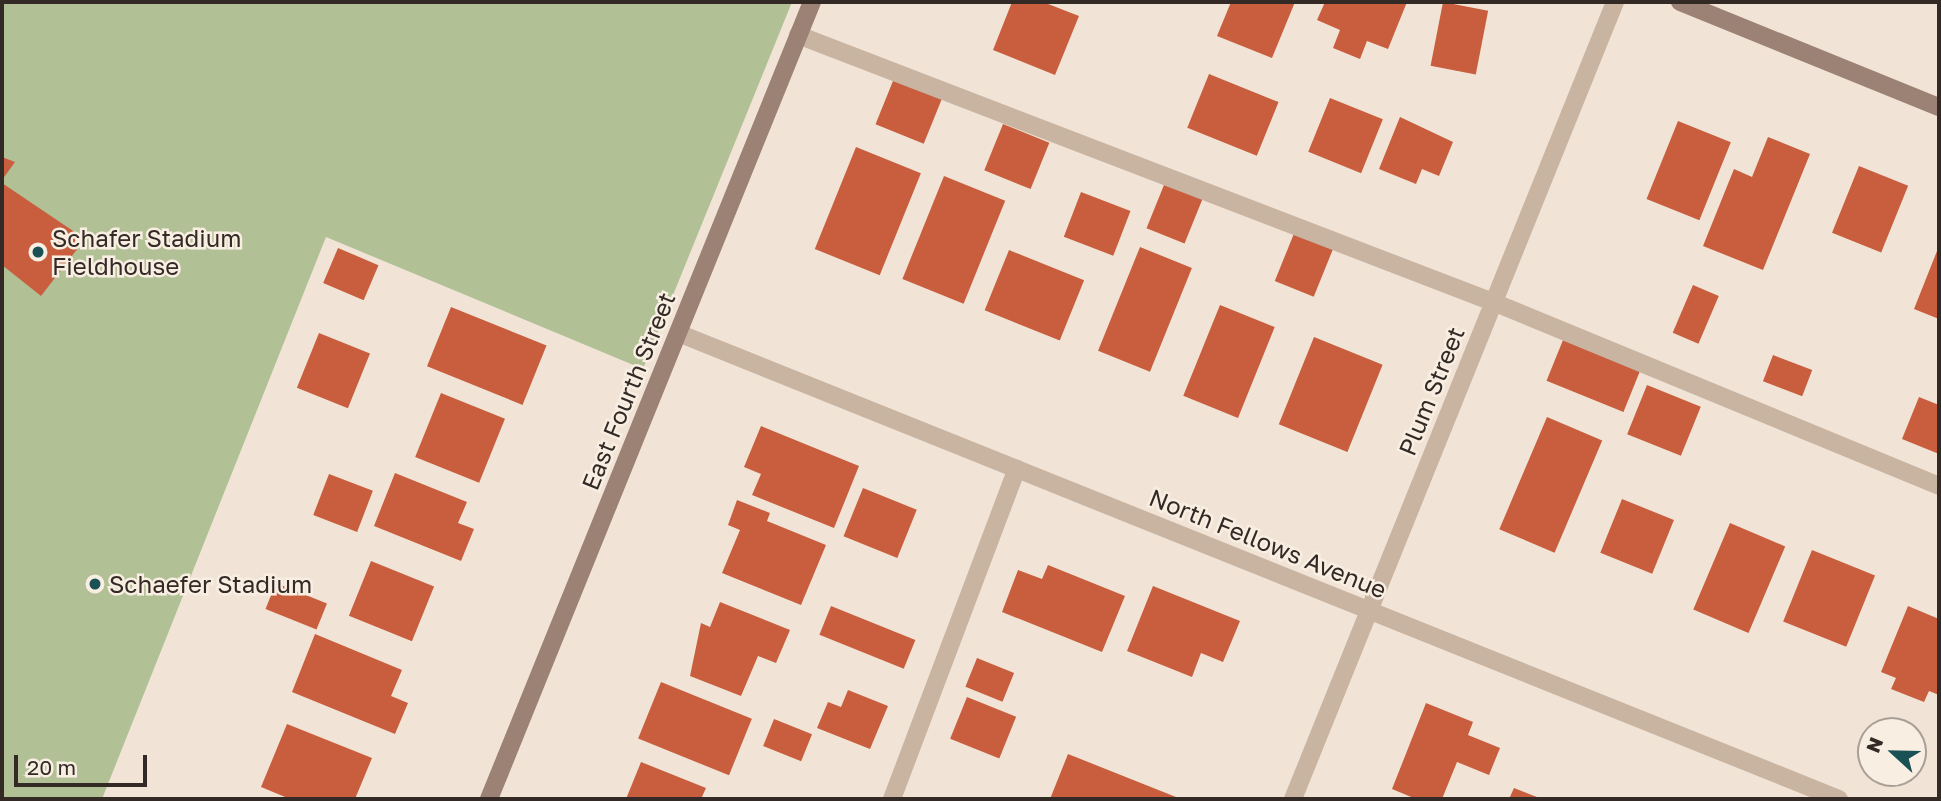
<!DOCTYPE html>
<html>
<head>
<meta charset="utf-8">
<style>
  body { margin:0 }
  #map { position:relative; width:1941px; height:801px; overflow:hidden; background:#f1e4d6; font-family:"Golos Text",sans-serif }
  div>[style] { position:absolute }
  .green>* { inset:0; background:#b2c096 }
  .building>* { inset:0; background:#c85e3d; transform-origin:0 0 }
  .lane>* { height:18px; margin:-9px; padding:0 9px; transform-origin:9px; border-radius:9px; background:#c9b4a2 }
  .street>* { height:18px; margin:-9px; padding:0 9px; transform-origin:9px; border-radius:9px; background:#c9b4a2 }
  .secondary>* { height:18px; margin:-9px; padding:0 9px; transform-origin:9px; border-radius:9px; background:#9c8274 }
  .dots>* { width:19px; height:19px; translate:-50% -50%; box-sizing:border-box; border:4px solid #f9eee2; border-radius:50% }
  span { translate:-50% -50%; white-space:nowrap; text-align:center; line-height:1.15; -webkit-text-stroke:5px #f9eee2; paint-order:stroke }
  .poi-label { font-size:24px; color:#332925 }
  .left { translate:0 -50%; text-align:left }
  .street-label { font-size:24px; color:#332925 }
  .frame { position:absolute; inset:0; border:4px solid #332925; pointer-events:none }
  .north { position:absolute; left:1857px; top:717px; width:70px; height:70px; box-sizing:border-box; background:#f9eee2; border:2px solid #aa9f96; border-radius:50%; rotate:292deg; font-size:19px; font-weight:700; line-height:28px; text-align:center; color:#332925 }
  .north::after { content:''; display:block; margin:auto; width:24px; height:32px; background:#1a5155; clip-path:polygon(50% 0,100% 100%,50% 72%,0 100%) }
  .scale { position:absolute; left:14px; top:755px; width:133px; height:32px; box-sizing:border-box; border:4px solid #332925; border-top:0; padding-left:9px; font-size:21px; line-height:24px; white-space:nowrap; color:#332925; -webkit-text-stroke:5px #f9eee2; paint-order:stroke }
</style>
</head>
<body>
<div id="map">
  <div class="green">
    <i style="clip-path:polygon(2px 2px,792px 2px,643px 369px,326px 237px,102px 799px,2px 799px)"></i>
  </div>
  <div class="building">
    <i style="clip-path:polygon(1012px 2px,1043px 2px,1079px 16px,1055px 75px,993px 50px)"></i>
    <i style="clip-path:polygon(1231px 2px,1295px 2px,1272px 58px,1217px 36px)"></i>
    <i style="clip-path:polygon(1325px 2px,1407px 2px,1388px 49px,1367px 41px,1360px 59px,1333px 48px,1340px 30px,1317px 20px)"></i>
    <i style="left:1443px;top:2px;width:46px;height:65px;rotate:11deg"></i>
    <i style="left:1209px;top:74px;width:75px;height:58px;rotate:22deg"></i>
    <i style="left:895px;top:76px;width:52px;height:52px;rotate:22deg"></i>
    <i style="left:1330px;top:98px;width:57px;height:58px;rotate:22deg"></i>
    <i style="clip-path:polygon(1400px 117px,1453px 142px,1439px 176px,1422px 169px,1416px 184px,1379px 169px)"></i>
    <i style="left:1678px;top:121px;width:57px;height:84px;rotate:22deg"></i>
    <i style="left:1003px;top:124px;width:50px;height:50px;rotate:22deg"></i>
    <i style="clip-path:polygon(1768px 137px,1810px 154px,1763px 270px,1703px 246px,1734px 169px,1752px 177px)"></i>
    <i style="left:856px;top:147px;width:70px;height:110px;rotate:22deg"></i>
    <i style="clip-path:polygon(2px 157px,15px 162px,2px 180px)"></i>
    <i style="left:1859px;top:166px;width:53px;height:72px;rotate:22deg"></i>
    <i style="left:944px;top:176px;width:66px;height:111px;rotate:22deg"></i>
    <i style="left:1166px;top:180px;width:41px;height:52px;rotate:22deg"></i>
    <i style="clip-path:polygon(2px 183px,85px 239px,41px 296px,2px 265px)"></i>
    <i style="left:1081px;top:192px;width:53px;height:48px;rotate:21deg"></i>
    <i style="left:1295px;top:231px;width:42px;height:54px;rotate:22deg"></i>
    <i style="clip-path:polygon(1939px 246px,1939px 319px,1914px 309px)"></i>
    <i style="left:1140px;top:247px;width:56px;height:112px;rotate:22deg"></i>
    <i style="left:338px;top:248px;width:44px;height:38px;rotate:23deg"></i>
    <i style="left:1009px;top:250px;width:81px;height:65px;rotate:22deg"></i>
    <i style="left:1693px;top:285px;width:28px;height:52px;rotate:23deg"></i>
    <i style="left:1220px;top:305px;width:59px;height:98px;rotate:22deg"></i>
    <i style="left:451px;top:307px;width:103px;height:64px;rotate:22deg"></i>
    <i style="left:319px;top:333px;width:55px;height:59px;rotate:22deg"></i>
    <i style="left:1314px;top:337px;width:74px;height:94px;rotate:22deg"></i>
    <i style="left:1563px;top:340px;width:83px;height:44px;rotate:22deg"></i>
    <i style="left:1773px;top:355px;width:42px;height:28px;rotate:21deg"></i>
    <i style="left:1647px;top:385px;width:58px;height:53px;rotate:22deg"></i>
    <i style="left:441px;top:393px;width:69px;height:69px;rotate:22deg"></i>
    <i style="clip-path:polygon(1919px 397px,1939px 405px,1939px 454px,1902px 439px)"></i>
    <i style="left:1547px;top:417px;width:60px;height:122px;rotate:23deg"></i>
    <i style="clip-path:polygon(761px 426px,859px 466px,834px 528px,752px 495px,761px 474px,744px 467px)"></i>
    <i style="clip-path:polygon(395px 473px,467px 502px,458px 523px,474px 529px,461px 561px,374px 526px)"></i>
    <i style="left:329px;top:474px;width:47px;height:44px;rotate:21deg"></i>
    <i style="left:863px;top:488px;width:58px;height:52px;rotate:22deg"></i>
    <i style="left:1622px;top:499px;width:56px;height:58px;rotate:22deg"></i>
    <i style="clip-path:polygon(737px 500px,770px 513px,767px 521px,826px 545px,801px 605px,722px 573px,740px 530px,728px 525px)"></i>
    <i style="left:1730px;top:523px;width:60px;height:94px;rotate:23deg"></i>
    <i style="left:1812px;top:550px;width:68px;height:77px;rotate:22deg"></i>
    <i style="left:371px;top:561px;width:68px;height:59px;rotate:22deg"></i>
    <i style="clip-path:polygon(1048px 565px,1125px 596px,1102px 652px,1002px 612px,1018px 570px,1042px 579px)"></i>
    <i style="left:276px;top:583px;width:55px;height:28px;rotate:22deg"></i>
    <i style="clip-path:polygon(1153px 586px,1240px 621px,1223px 662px,1201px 653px,1192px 677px,1127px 651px)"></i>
    <i style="clip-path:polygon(720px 602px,790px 630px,776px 663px,758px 656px,741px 696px,690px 676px,701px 623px,710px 627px)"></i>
    <i style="left:831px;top:606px;width:91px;height:31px;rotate:22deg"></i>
    <i style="clip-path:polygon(1908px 606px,1939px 619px,1939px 695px,1929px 691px,1924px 702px,1891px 689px,1896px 678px,1881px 672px)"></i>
    <i style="clip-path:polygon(315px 634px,402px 670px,391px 696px,408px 703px,395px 734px,292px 692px)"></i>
    <i style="left:977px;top:658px;width:40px;height:31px;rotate:22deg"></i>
    <i style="left:661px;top:682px;width:98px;height:61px;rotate:22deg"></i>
    <i style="clip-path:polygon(848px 690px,888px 706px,870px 749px,817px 728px,828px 702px,841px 707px)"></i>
    <i style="left:967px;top:697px;width:53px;height:45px;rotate:22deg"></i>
    <i style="clip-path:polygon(1426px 703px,1473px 722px,1468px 735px,1500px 748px,1489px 775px,1457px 762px,1442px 799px,1416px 799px,1392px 789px)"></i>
    <i style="left:774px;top:719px;width:41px;height:29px;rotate:22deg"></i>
    <i style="clip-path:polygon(287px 724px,372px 758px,355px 799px,290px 799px,261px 787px)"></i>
    <i style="clip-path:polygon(1068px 754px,1181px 799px,1050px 799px)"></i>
    <i style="clip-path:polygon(641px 762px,706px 788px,701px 799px,626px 799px)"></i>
    <i style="clip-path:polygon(1514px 788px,1542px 799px,1509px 799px)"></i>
  </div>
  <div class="lane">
    <i style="left:798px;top:35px;width:745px;rotate:21.02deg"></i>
    <i style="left:1493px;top:302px;width:482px;rotate:22.4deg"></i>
    <i style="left:892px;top:799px;width:353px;rotate:-69.3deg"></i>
  </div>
  <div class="street">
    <i style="left:678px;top:333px;width:1251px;rotate:21.87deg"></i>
    <i style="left:1293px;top:799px;width:860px;rotate:-68deg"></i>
  </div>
  <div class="secondary">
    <i style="left:1680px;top:2px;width:279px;rotate:22.1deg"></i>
    <i style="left:489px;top:799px;width:860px;rotate:-67.94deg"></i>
  </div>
  <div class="dots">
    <i style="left:38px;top:252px;background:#1a5155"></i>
    <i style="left:95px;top:584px;background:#1a5155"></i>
  </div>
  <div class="poi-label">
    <span class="left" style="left:52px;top:252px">Schafer Stadium<br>Fieldhouse</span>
    <span class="left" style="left:109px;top:584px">Schaefer Stadium</span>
  </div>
  <div class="street-label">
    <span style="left:628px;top:391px;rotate:-68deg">East Fourth Street</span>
    <span style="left:1431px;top:391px;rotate:-68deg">Plum Street</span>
    <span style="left:1268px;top:543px;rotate:22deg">North Fellows Avenue</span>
  </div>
  <div class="frame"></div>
  <div class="north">N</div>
  <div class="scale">20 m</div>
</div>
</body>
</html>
